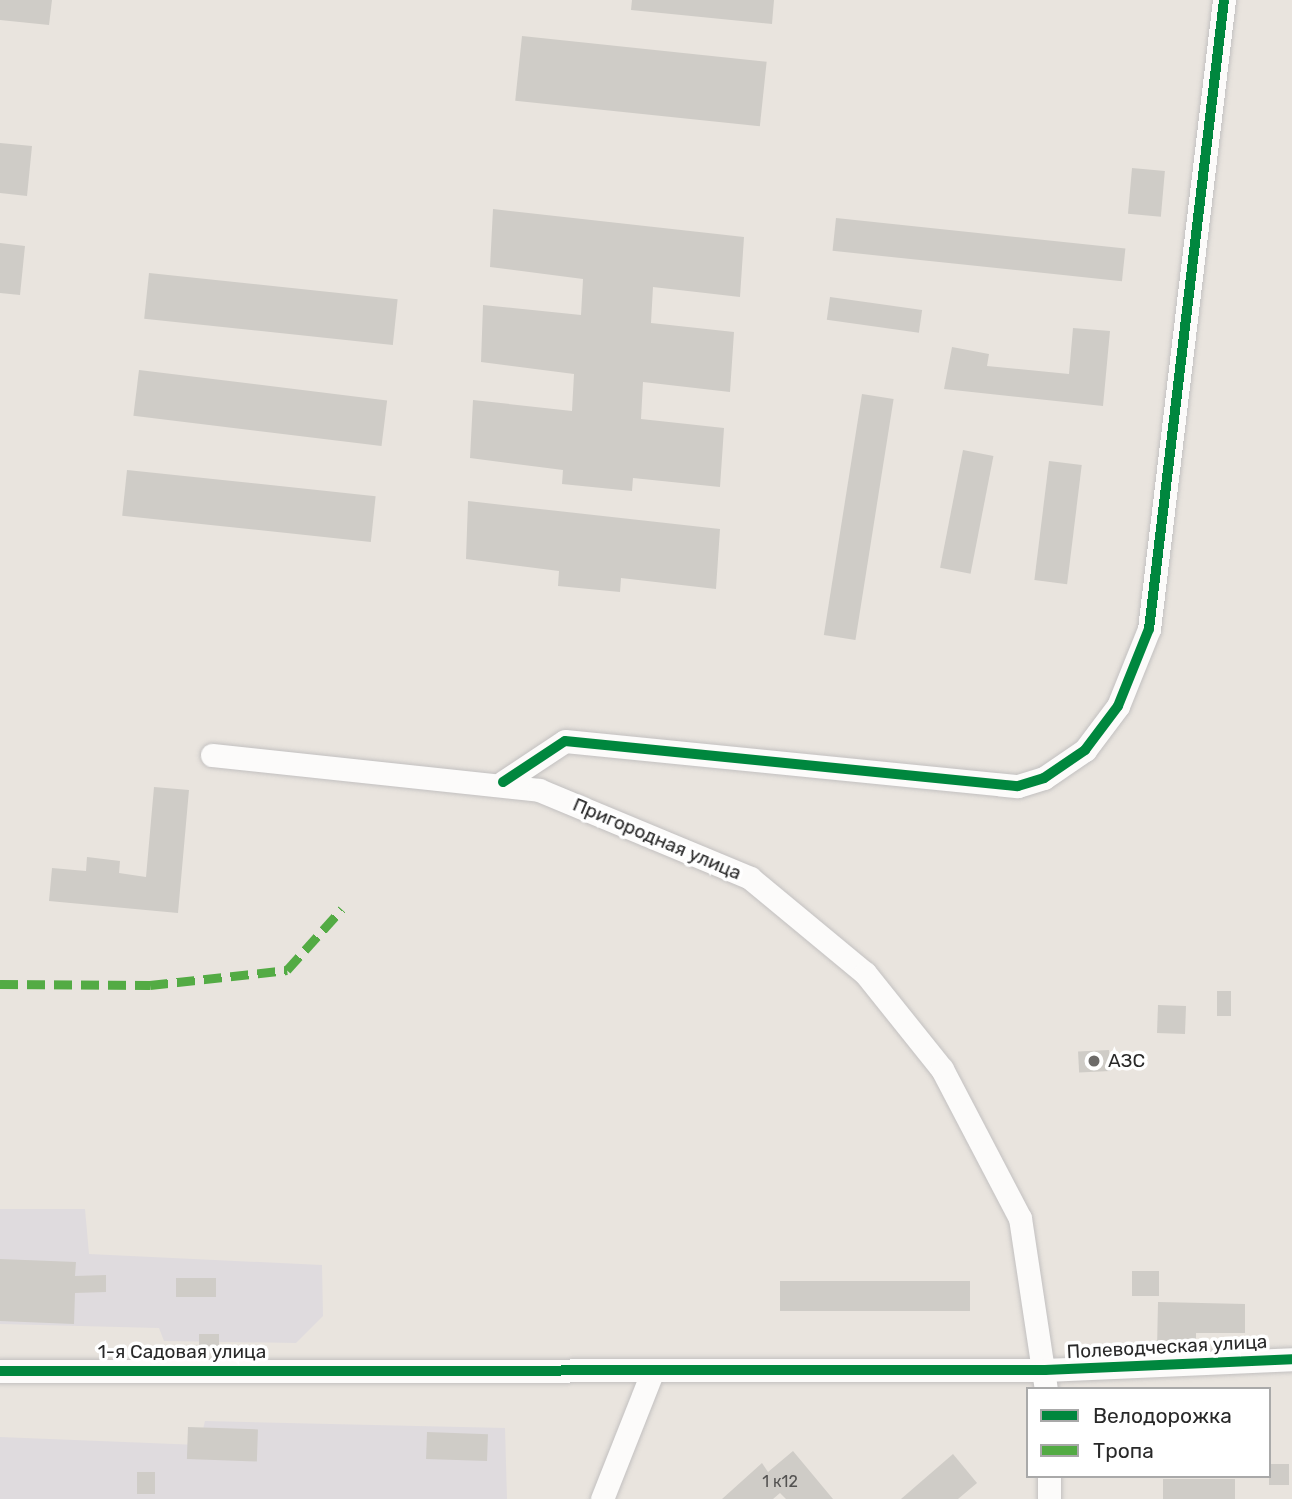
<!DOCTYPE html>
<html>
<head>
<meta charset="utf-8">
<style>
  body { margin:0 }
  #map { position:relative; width:1292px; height:1499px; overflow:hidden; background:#e9e4de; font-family:Rubik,sans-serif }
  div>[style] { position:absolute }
  .industrial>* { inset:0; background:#dfdbde }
  .building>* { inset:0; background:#cfccc7; transform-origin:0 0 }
  .roads { filter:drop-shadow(0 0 2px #c2c0c0) drop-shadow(0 0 2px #c2c0c0) }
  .minor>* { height:23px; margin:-11.5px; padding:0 11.5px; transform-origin:11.5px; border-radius:11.5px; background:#fcfbfa }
  .quiet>* { height:9px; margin-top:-4.5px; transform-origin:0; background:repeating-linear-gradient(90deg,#53ab44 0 18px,transparent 0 27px) }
  .cycleway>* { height:10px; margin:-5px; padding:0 5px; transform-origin:5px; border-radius:5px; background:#00873e }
  .dots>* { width:19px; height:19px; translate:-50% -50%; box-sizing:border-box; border:4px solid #fff; border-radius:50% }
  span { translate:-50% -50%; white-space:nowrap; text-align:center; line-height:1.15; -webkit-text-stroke:7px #fff; paint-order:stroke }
  .number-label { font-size:16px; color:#535251 }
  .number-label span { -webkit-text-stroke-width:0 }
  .street-label { font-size:19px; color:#292929 }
  .poi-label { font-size:19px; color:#292929 }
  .left { translate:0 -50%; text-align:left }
  .legend { position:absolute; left:1026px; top:1387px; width:245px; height:91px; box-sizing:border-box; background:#fff; border:2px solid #a9a9a9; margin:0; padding:9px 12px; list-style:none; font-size:21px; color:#292929 }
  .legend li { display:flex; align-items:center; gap:14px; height:35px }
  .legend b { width:35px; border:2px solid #a9a9a9 }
</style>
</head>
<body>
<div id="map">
  <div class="industrial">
    <i style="clip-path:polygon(0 1209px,85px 1209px,89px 1254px,322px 1265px,323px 1316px,296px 1343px,164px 1341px,159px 1328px,0 1324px)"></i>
    <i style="clip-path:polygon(205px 1421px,505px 1428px,507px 1499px,0 1499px,0 1437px,199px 1445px)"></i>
  </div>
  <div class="building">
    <i style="clip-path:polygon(0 0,52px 0,49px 25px,0 20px)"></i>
    <i style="clip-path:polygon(632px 0,774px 0,772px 24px,631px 10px)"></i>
    <i style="left:522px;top:36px;width:246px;height:65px;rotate:6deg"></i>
    <i style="clip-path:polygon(0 143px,32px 146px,27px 196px,0 193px)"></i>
    <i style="left:1132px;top:168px;width:33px;height:46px;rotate:5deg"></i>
    <i style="clip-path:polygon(493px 209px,744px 237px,740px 297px,653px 287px,651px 323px,734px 332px,730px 392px,643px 382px,641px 419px,724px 428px,720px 487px,633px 478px,632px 491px,562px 484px,563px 470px,470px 458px,473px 400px,572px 411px,574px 374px,481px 362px,483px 305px,581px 315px,583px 279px,490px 267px)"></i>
    <i style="left:836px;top:218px;width:291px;height:33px;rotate:6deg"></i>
    <i style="clip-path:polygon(0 243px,25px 246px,20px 295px,0 293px)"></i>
    <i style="left:149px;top:273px;width:250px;height:46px;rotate:6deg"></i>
    <i style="left:830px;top:297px;width:93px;height:23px;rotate:8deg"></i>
    <i style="clip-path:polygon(1073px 328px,1110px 331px,1103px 406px,944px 389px,952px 347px,989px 354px,987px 366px,1069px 374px)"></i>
    <i style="left:139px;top:370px;width:250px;height:46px;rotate:7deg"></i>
    <i style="left:862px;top:394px;width:32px;height:244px;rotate:9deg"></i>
    <i style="left:963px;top:450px;width:31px;height:120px;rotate:11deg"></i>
    <i style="left:1049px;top:461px;width:33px;height:120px;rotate:7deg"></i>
    <i style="left:127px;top:470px;width:250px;height:46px;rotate:6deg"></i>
    <i style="clip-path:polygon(468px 501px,720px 529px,716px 589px,621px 578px,620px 592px,558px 586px,559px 571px,466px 559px)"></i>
    <i style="clip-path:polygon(154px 787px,189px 790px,178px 913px,49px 901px,52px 868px,86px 871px,87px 857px,120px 861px,119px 873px,146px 877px)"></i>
    <i style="left:1217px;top:991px;width:14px;height:25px"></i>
    <i style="left:1158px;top:1005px;width:28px;height:28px;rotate:2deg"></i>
    <i style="left:1109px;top:1050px;width:21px;height:31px;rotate:87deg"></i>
    <i style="clip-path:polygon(0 1259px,76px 1262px,75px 1276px,106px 1275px,106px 1292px,75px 1293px,74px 1324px,0 1321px)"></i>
    <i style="left:1132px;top:1271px;width:27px;height:25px"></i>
    <i style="left:216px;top:1278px;width:19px;height:40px;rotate:90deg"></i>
    <i style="left:780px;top:1281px;width:190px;height:30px"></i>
    <i style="clip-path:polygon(1158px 1302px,1245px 1304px,1245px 1333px,1196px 1333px,1196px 1348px,1157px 1349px)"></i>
    <i style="left:199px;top:1334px;width:20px;height:17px"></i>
    <i style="left:188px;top:1427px;width:70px;height:32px;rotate:2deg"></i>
    <i style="left:427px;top:1432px;width:61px;height:27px;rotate:2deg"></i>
    <i style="clip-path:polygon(793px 1451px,833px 1499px,786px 1499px,780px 1493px,773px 1499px,722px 1499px,762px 1463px,768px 1472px)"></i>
    <i style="clip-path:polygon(953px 1454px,977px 1483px,958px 1499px,901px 1499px)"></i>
    <i style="left:1289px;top:1464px;width:21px;height:20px;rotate:90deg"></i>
    <i style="left:137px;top:1472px;width:18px;height:22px"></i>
    <i style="left:1235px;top:1479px;width:20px;height:72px;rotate:90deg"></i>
  </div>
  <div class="roads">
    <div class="minor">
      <i style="left:212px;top:755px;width:329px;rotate:6.1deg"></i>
      <i style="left:539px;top:790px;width:229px;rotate:22.6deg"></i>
      <i style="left:750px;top:878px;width:149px;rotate:39.6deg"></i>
      <i style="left:865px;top:973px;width:123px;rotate:51.3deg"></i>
      <i style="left:942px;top:1069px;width:168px;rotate:62.4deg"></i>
      <i style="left:1020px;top:1218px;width:173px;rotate:81.4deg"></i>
      <i style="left:503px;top:782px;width:74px;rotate:-33.5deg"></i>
      <i style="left:565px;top:741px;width:455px;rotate:5.7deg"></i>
      <i style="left:1018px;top:786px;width:27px;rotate:-17deg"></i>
      <i style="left:1044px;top:778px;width:50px;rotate:-34.3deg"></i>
      <i style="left:1085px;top:750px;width:55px;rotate:-53.1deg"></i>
      <i style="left:1118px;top:706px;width:83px;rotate:-68.1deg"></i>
      <i style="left:1149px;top:629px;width:633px;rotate:-83.2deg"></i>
      <i style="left:0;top:1371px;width:1045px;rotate:-0.05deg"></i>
      <i style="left:1045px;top:1370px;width:247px;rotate:-2.5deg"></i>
      <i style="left:1049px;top:1476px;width:23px;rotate:90deg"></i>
      <i style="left:602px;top:1499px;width:136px;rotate:-68.4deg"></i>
    </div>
  </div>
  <div class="quiet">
    <i style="left:0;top:984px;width:150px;rotate:0.4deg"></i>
    <i style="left:150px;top:985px;width:138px;rotate:-6.2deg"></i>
    <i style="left:287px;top:970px;width:82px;rotate:-48deg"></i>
  </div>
  <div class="cycleway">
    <i style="left:503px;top:782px;width:74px;rotate:-33.5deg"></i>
    <i style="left:565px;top:741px;width:455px;rotate:5.7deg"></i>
    <i style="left:1018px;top:786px;width:27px;rotate:-17deg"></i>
    <i style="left:1044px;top:778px;width:50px;rotate:-34.3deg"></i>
    <i style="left:1085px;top:750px;width:55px;rotate:-53.1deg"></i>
    <i style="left:1118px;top:706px;width:83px;rotate:-68.1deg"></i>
    <i style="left:1149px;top:629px;width:633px;rotate:-83.2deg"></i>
    <i style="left:0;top:1371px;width:1045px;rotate:-0.05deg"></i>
    <i style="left:1045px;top:1370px;width:247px;rotate:-2.5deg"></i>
  </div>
  <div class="dots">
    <i style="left:1094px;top:1061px;background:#6c6a68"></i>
  </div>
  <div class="number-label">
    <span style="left:780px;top:1482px">1 к12</span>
  </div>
  <div class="street-label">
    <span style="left:657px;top:839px;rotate:23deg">Пригородная улица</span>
    <span style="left:1167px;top:1347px;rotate:-3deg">Полеводческая улица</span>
    <span style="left:182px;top:1352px">1-я Садовая улица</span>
  </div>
  <div class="poi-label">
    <span class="left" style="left:1108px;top:1061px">АЗС</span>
  </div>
  <ul class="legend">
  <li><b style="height:9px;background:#00873e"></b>Велодорожка</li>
  <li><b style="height:9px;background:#53ab44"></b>Тропа</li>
  </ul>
</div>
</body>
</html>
